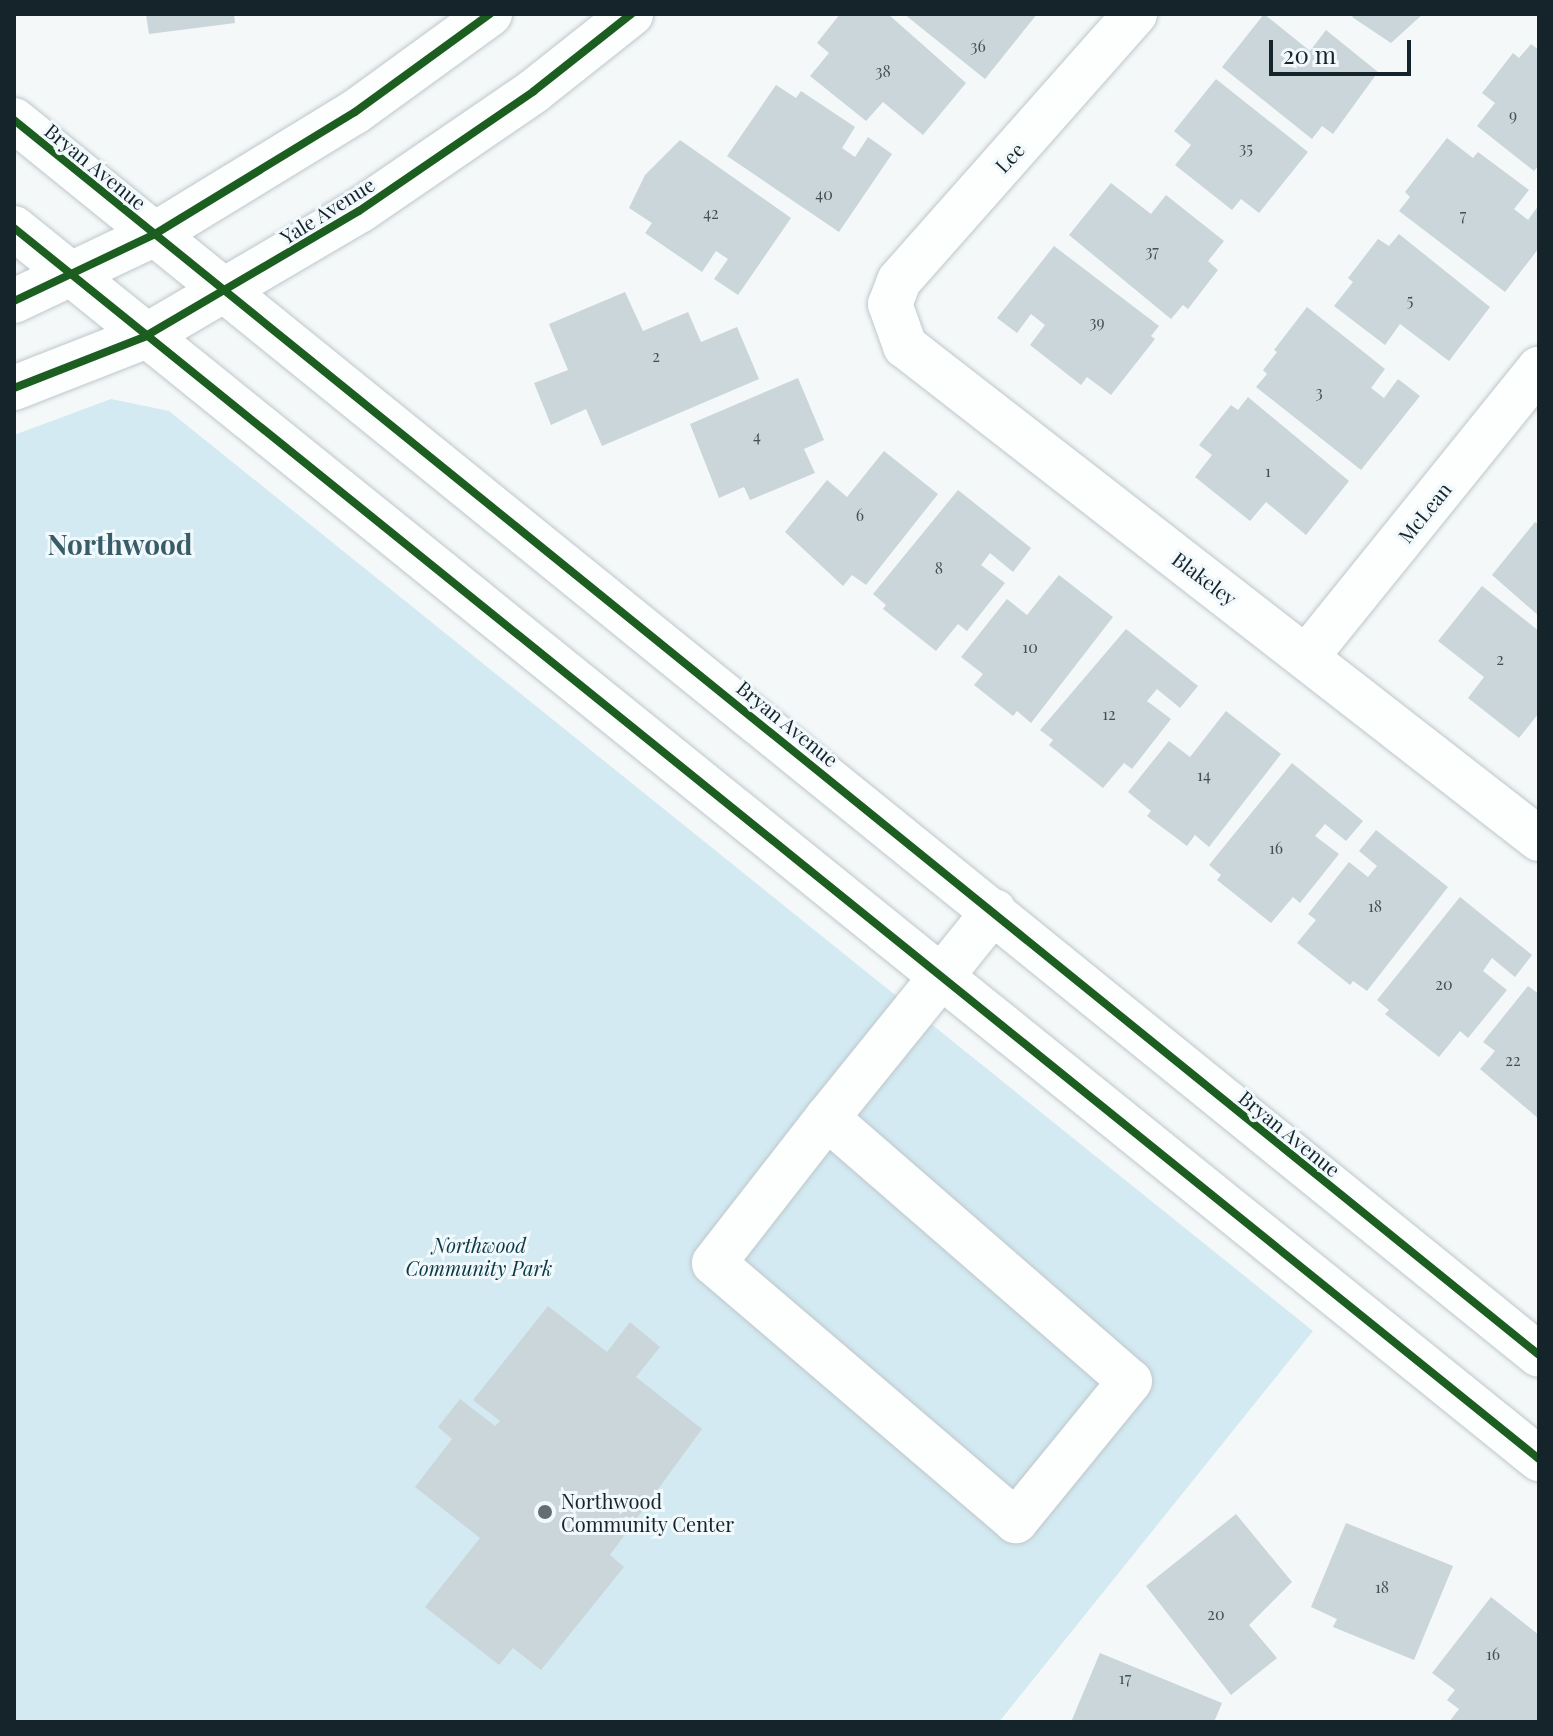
<!DOCTYPE html>
<html>
<head>
<meta charset="utf-8">
<style>
  body { margin:0 }
  #map { position:relative; width:1553px; height:1736px; overflow:hidden; background:#f4f8f9; font-family:"Playfair Display",serif }
  div>[style] { position:absolute }
  .green>* { inset:0; background:#d3eaf2 }
  .building>* { inset:0; background:#cad6da }
  .roads { filter:drop-shadow(0 0 2px #bec7ca) drop-shadow(0 0 2px #bec7ca) }
  .minor>* { height:44px; margin:-22px; padding:0 22px; transform-origin:22px; border-radius:22px; background:#fdfefe }
  .major>* { height:44px; margin:-22px; padding:0 22px; transform-origin:22px; border-radius:22px; background:#fdfefe }
  .cycleway>* { height:8px; margin:-4px; padding:0 4px; transform-origin:4px; border-radius:4px; background:#1b5e20 }
  .dots>* { width:22px; height:22px; translate:-50% -50%; box-sizing:border-box; border:4px solid #f1f9fc; border-radius:50% }
  span { translate:-50% -50%; white-space:nowrap; text-align:center; line-height:1.15; -webkit-text-stroke:6px #f1f9fc; paint-order:stroke }
  .number-label { font-size:16px; color:#425056 }
  .number-label span { -webkit-text-stroke-width:0 }
  .street-label { font-size:20px; color:#15242a }
  .park-label { font-size:20px; color:#0a3845; font-style:italic }
  .poi-label { font-size:20px; color:#15242a }
  .left { translate:0 -50%; text-align:left }
  .district-label { font-size:28px; color:#385d69; font-weight:700 }
  .frame { position:absolute; inset:0; border:16px solid #15242a; pointer-events:none }
  .scale { position:absolute; left:1269px; top:40px; width:142px; height:36px; box-sizing:border-box; border:4px solid #15242a; border-top:0; padding-left:10px; font-size:24px; line-height:28px; white-space:nowrap; color:#15242a; -webkit-text-stroke:6px #f1f9fc; paint-order:stroke }
</style>
</head>
<body>
<div id="map">
  <div class="green">
    <i style="clip-path:polygon(111px 399px,169px 411px,1313px 1331px,999px 1722px,14px 1722px,14px 435px)"></i>
  </div>
  <div class="building">
    <i style="clip-path:polygon(146px 14px,234px 14px,235px 23px,149px 34px)"></i>
    <i style="clip-path:polygon(840px 14px,888px 14px,966px 83px,923px 135px,883px 102px,866px 121px,810px 76px,829px 53px,817px 43px)"></i>
    <i style="clip-path:polygon(904px 14px,1037px 14px,985px 79px)"></i>
    <i style="clip-path:polygon(1264px 14px,1310px 51px,1326px 30px,1378px 72px,1333px 134px,1322px 126px,1312px 139px,1222px 67px)"></i>
    <i style="clip-path:polygon(1355px 14px,1423px 14px,1391px 43px,1352px 17px)"></i>
    <i style="clip-path:polygon(1531px 44px,1539px 50px,1539px 165px,1534px 171px,1477px 126px,1495px 103px,1482px 93px,1513px 53px,1519px 58px)"></i>
    <i style="clip-path:polygon(1216px 79px,1308px 152px,1259px 213px,1241px 199px,1232px 210px,1175px 165px,1191px 145px,1174px 131px)"></i>
    <i style="clip-path:polygon(776px 85px,796px 98px,801px 91px,855px 127px,842px 148px,855px 157px,868px 137px,892px 154px,839px 232px,727px 156px)"></i>
    <i style="clip-path:polygon(1447px 138px,1473px 158px,1478px 152px,1529px 190px,1514px 209px,1528px 220px,1539px 205px,1539px 248px,1505px 292px,1399px 211px,1410px 197px,1405px 192px)"></i>
    <i style="clip-path:polygon(680px 140px,791px 218px,738px 295px,714px 279px,728px 259px,716px 251px,702px 272px,645px 233px,652px 223px,629px 208px,645px 175px)"></i>
    <i style="clip-path:polygon(1111px 183px,1151px 214px,1166px 195px,1224px 241px,1208px 261px,1218px 270px,1188px 309px,1183px 305px,1171px 319px,1069px 235px)"></i>
    <i style="clip-path:polygon(1399px 234px,1490px 307px,1449px 361px,1400px 324px,1385px 345px,1334px 306px,1353px 282px,1348px 278px,1378px 239px,1389px 246px)"></i>
    <i style="clip-path:polygon(1054px 246px,1159px 326px,1151px 336px,1155px 339px,1111px 395px,1087px 377px,1081px 385px,1030px 345px,1045px 325px,1031px 314px,1017px 333px,997px 318px)"></i>
    <i style="clip-path:polygon(625px 292px,643px 331px,688px 312px,701px 342px,737px 327px,759px 379px,602px 446px,586px 409px,551px 425px,534px 383px,568px 370px,549px 324px)"></i>
    <i style="clip-path:polygon(1307px 307px,1385px 369px,1371px 388px,1384px 398px,1398px 379px,1420px 396px,1361px 470px,1256px 387px,1267px 374px,1263px 370px,1277px 352px,1274px 350px)"></i>
    <i style="clip-path:polygon(798px 378px,824px 440px,804px 449px,815px 473px,750px 500px,744px 487px,719px 498px,690px 424px)"></i>
    <i style="clip-path:polygon(1248px 397px,1349px 481px,1306px 535px,1266px 502px,1250px 521px,1195px 477px,1212px 455px,1199px 445px,1231px 405px,1238px 410px)"></i>
    <i style="clip-path:polygon(884px 451px,938px 494px,866px 585px,852px 575px,843px 586px,785px 532px,827px 480px,847px 497px)"></i>
    <i style="clip-path:polygon(958px 490px,1031px 548px,1013px 572px,990px 553px,981px 565px,1005px 583px,967px 631px,958px 624px,936px 651px,883px 609px,886px 605px,873px 594px)"></i>
    <i style="clip-path:polygon(1535px 522px,1539px 525px,1539px 616px,1492px 575px)"></i>
    <i style="clip-path:polygon(1059px 575px,1113px 617px,1031px 723px,1017px 711px,1013px 716px,974px 685px,983px 674px,961px 657px,1007px 599px,1027px 615px)"></i>
    <i style="clip-path:polygon(1482px 586px,1539px 631px,1539px 713px,1519px 738px,1468px 698px,1484px 677px,1438px 641px)"></i>
    <i style="clip-path:polygon(1126px 629px,1198px 686px,1180px 708px,1157px 689px,1147px 701px,1171px 719px,1132px 769px,1124px 763px,1103px 788px,1049px 745px,1053px 740px,1040px 730px)"></i>
    <i style="clip-path:polygon(1226px 711px,1281px 754px,1209px 847px,1195px 835px,1187px 846px,1147px 816px,1151px 811px,1128px 792px,1169px 741px,1190px 757px)"></i>
    <i style="clip-path:polygon(1292px 763px,1363px 821px,1346px 841px,1325px 824px,1315px 836px,1339px 854px,1300px 903px,1293px 897px,1271px 923px,1217px 880px,1221px 875px,1209px 865px)"></i>
    <i style="clip-path:polygon(1376px 830px,1448px 887px,1367px 991px,1353px 981px,1350px 985px,1297px 943px,1316px 920px,1308px 914px,1349px 862px,1368px 877px,1377px 866px,1359px 851px)"></i>
    <i style="clip-path:polygon(1460px 897px,1532px 955px,1515px 977px,1492px 958px,1483px 971px,1507px 990px,1468px 1038px,1460px 1031px,1439px 1057px,1385px 1014px,1389px 1010px,1377px 1000px)"></i>
    <i style="clip-path:polygon(1528px 986px,1539px 994px,1539px 1119px,1480px 1069px,1495px 1051px,1483px 1042px)"></i>
    <i style="clip-path:polygon(548px 1306px,607px 1352px,630px 1322px,660px 1347px,636px 1377px,702px 1429px,610px 1555px,624px 1567px,541px 1670px,513px 1648px,499px 1665px,425px 1607px,480px 1538px,415px 1487px,452px 1439px,438px 1427px,460px 1399px,495px 1426px,500px 1421px,473px 1400px)"></i>
    <i style="clip-path:polygon(1236px 1514px,1292px 1582px,1249px 1625px,1277px 1658px,1231px 1695px,1146px 1586px)"></i>
    <i style="clip-path:polygon(1346px 1523px,1453px 1566px,1414px 1660px,1333px 1627px,1337px 1619px,1311px 1607px)"></i>
    <i style="clip-path:polygon(1491px 1597px,1539px 1635px,1539px 1722px,1449px 1722px,1459px 1709px,1447px 1700px,1455px 1690px,1432px 1673px)"></i>
    <i style="clip-path:polygon(1100px 1653px,1222px 1703px,1214px 1722px,1071px 1722px)"></i>
  </div>
  <div class="roads">
    <div class="minor">
      <i style="left:1135px;top:14px;width:356px;rotate:131.5deg"></i>
      <i style="left:899px;top:281px;width:25px;rotate:111deg"></i>
      <i style="left:890px;top:304px;width:45px;rotate:70.3deg"></i>
      <i style="left:905px;top:346px;width:803px;rotate:37.87deg"></i>
      <i style="left:1308px;top:655px;width:368px;rotate:-51.1deg"></i>
      <i style="left:827px;top:1118px;width:401px;rotate:41deg"></i>
      <i style="left:1130px;top:1381px;width:181px;rotate:129.2deg"></i>
      <i style="left:1016px;top:1521px;width:397px;rotate:-139.5deg"></i>
      <i style="left:714px;top:1263px;width:184px;rotate:-52.1deg"></i>
      <i style="left:827px;top:1118px;width:266px;rotate:-51.1deg"></i>
    </div>
    <div class="major">
      <i style="left:14px;top:120px;width:1962px;rotate:39deg"></i>
      <i style="left:14px;top:228px;width:1960px;rotate:38.91deg"></i>
      <i style="left:14px;top:301px;width:156px;rotate:-25.4deg"></i>
      <i style="left:155px;top:234px;width:234px;rotate:-31.4deg"></i>
      <i style="left:355px;top:112px;width:167px;rotate:-36deg"></i>
      <i style="left:14px;top:388px;width:140px;rotate:-21.4deg"></i>
      <i style="left:144px;top:337px;width:249px;rotate:-30.4deg"></i>
      <i style="left:359px;top:211px;width:212px;rotate:-34.4deg"></i>
      <i style="left:534px;top:91px;width:124px;rotate:-38.4deg"></i>
    </div>
  </div>
  <div class="cycleway">
    <i style="left:14px;top:120px;width:1962px;rotate:39deg"></i>
    <i style="left:14px;top:228px;width:1960px;rotate:38.91deg"></i>
    <i style="left:14px;top:301px;width:156px;rotate:-25.4deg"></i>
    <i style="left:155px;top:234px;width:234px;rotate:-31.4deg"></i>
    <i style="left:355px;top:112px;width:167px;rotate:-36deg"></i>
    <i style="left:14px;top:388px;width:140px;rotate:-21.4deg"></i>
    <i style="left:144px;top:337px;width:249px;rotate:-30.4deg"></i>
    <i style="left:359px;top:211px;width:212px;rotate:-34.4deg"></i>
    <i style="left:534px;top:91px;width:124px;rotate:-38.4deg"></i>
  </div>
  <div class="dots">
    <i style="left:545px;top:1512px;background:#636e72"></i>
  </div>
  <div class="number-label">
    <span style="left:978px;top:46px">36</span>
    <span style="left:883px;top:71px">38</span>
    <span style="left:1513px;top:115px">9</span>
    <span style="left:1246px;top:148px">35</span>
    <span style="left:824px;top:194px">40</span>
    <span style="left:711px;top:213px">42</span>
    <span style="left:1463px;top:215px">7</span>
    <span style="left:1152px;top:251px">37</span>
    <span style="left:1410px;top:300px">5</span>
    <span style="left:1097px;top:322px">39</span>
    <span style="left:656px;top:356px">2</span>
    <span style="left:1319px;top:392px">3</span>
    <span style="left:757px;top:436px">4</span>
    <span style="left:1268px;top:471px">1</span>
    <span style="left:860px;top:515px">6</span>
    <span style="left:939px;top:568px">8</span>
    <span style="left:1030px;top:647px">10</span>
    <span style="left:1500px;top:659px">2</span>
    <span style="left:1109px;top:714px">12</span>
    <span style="left:1204px;top:775px">14</span>
    <span style="left:1276px;top:848px">16</span>
    <span style="left:1375px;top:906px">18</span>
    <span style="left:1444px;top:984px">20</span>
    <span style="left:1513px;top:1060px">22</span>
    <span style="left:1382px;top:1587px">18</span>
    <span style="left:1216px;top:1614px">20</span>
    <span style="left:1493px;top:1654px">16</span>
    <span style="left:1125px;top:1678px">17</span>
  </div>
  <div class="street-label">
    <span style="left:1009px;top:157px;rotate:-47deg">Lee</span>
    <span style="left:96px;top:166px;rotate:39deg">Bryan Avenue</span>
    <span style="left:327px;top:210px;rotate:-32deg">Yale Avenue</span>
    <span style="left:1424px;top:512px;rotate:-51deg">McLean</span>
    <span style="left:1205px;top:578px;rotate:37deg">Blakeley</span>
    <span style="left:788px;top:723px;rotate:39deg">Bryan Avenue</span>
    <span style="left:1290px;top:1133px;rotate:39deg">Bryan Avenue</span>
  </div>
  <div class="park-label">
    <span style="left:479px;top:1256px">Northwood<br>Community Park</span>
  </div>
  <div class="poi-label">
    <span class="left" style="left:561px;top:1512px">Northwood<br>Community Center</span>
  </div>
  <div class="district-label">
    <span style="left:120px;top:544px">Northwood</span>
  </div>
  <div class="frame"></div>
  <div class="scale">20 m</div>
</div>
</body>
</html>
